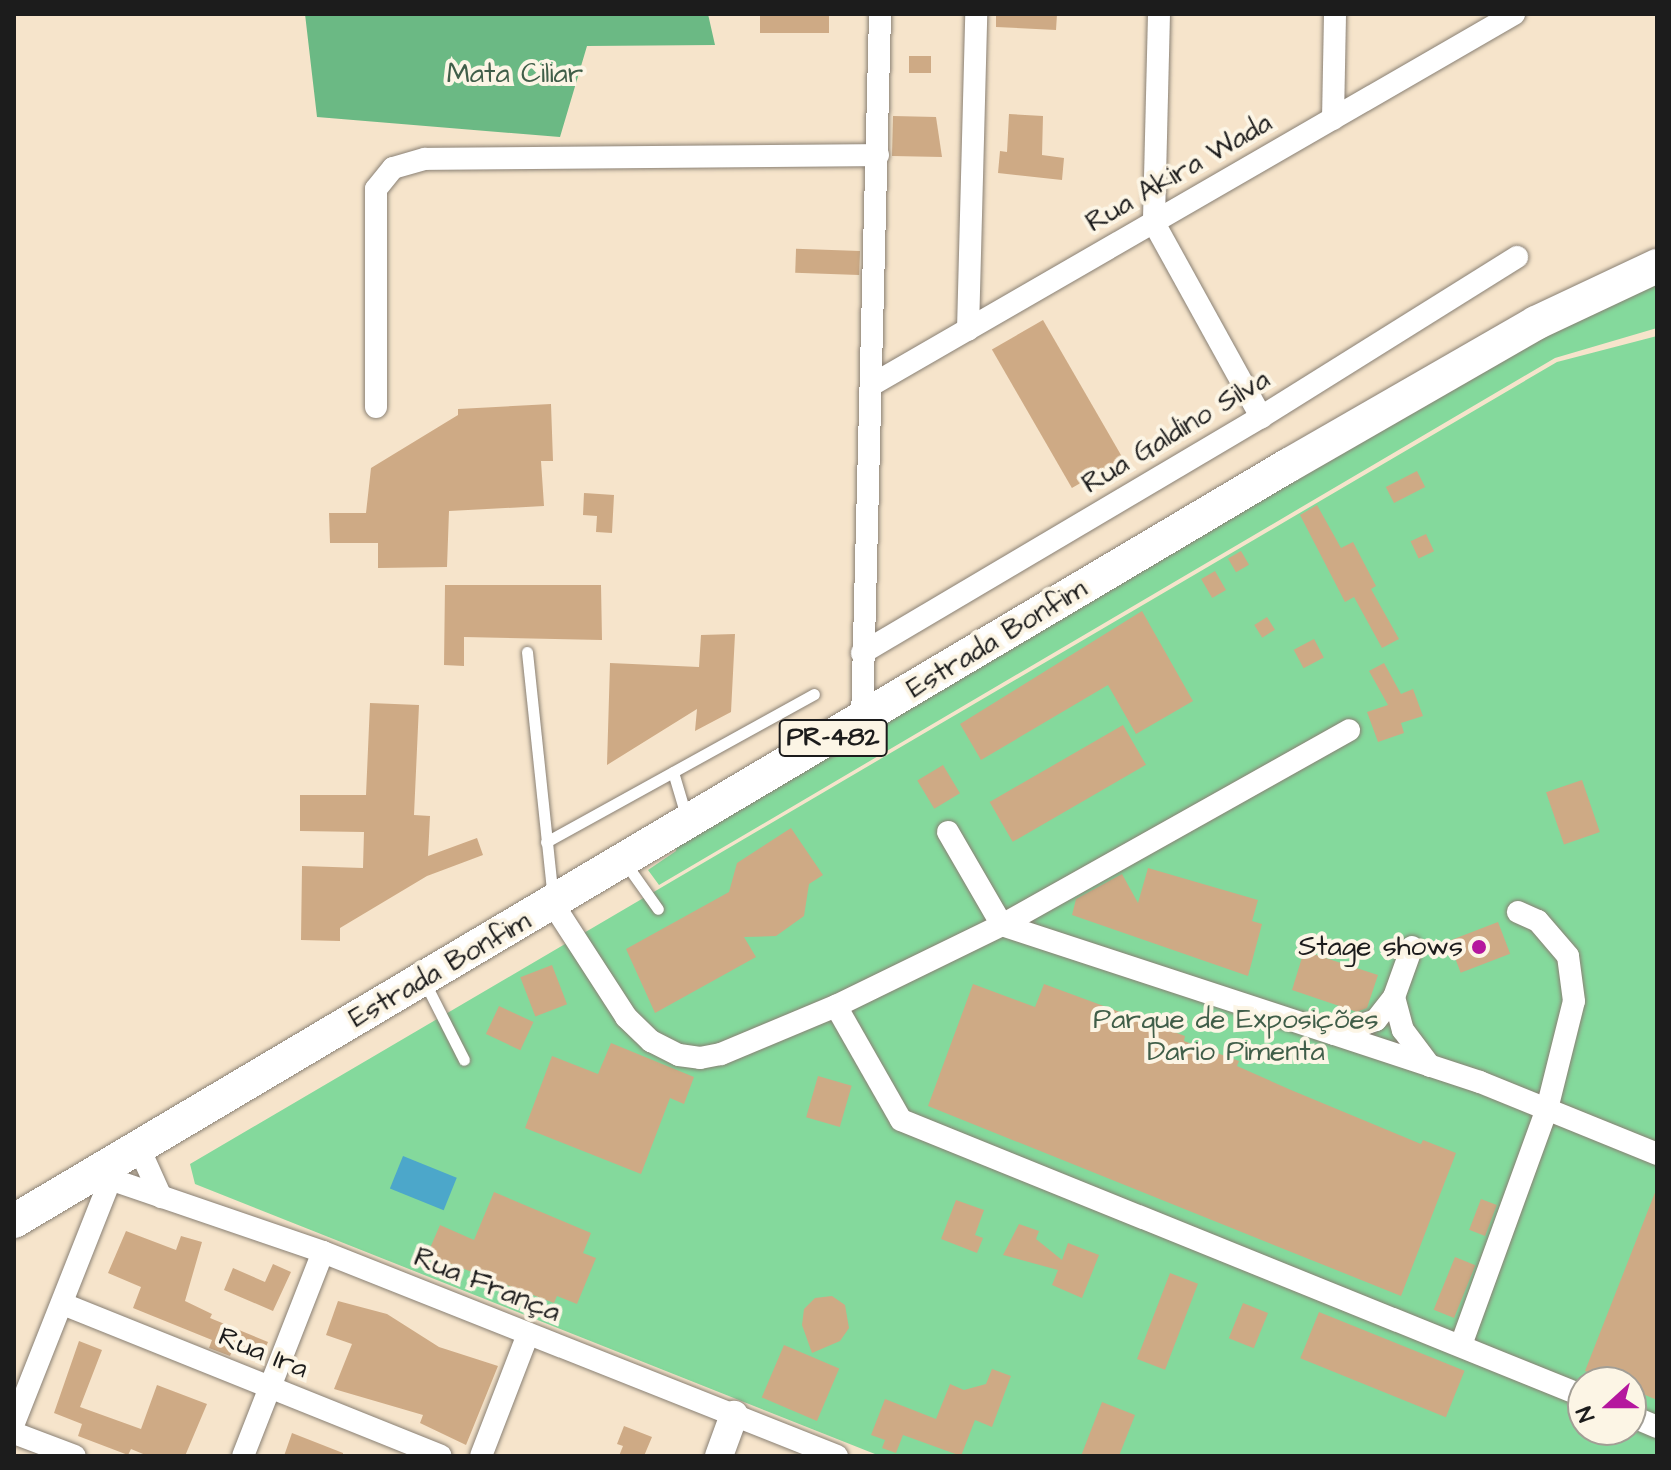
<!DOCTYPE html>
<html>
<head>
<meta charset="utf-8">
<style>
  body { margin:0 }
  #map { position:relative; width:1671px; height:1470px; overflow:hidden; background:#f6e4cb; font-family:"Architects Daughter",sans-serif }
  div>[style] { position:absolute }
  .green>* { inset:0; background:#84d99c }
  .forest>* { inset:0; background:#6bb984 }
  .water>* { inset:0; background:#4ca7ca; transform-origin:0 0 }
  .building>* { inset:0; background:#ceaa85; transform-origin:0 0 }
  .roads { filter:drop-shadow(0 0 2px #898074) drop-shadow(0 0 2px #898074) }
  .service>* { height:11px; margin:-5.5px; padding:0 5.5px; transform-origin:5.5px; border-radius:5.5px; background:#fff }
  .minor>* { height:22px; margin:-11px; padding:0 11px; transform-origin:11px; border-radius:11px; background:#fff }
  .tertiary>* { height:28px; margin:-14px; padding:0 14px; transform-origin:14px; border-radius:14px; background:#fff }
  .primary>* { height:34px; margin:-17px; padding:0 17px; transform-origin:17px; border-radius:17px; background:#fff }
  .dots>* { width:22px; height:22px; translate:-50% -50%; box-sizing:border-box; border:4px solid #fcf5e5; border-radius:50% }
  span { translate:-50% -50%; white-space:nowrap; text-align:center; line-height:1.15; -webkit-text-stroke:8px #fcf5e5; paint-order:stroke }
  .shield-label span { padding:2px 6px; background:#fcf5e5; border:2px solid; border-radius:6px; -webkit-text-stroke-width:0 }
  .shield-label { font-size:26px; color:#1c1c1c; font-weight:700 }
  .park-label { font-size:28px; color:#405e49 }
  .street-label { font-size:28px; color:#1c1c1c }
  .poi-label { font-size:28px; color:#1c1c1c }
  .right { translate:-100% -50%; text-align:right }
  .frame { position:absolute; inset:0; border:16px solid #1c1c1c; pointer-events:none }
  .north { position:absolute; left:1567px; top:1366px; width:80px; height:80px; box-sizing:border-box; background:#fcf5e5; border:2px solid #a29e95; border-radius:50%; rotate:249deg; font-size:22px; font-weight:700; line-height:32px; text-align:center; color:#1c1c1c }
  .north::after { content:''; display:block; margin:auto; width:28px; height:36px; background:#b5179e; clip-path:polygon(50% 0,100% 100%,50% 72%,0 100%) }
</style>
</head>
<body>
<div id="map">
  <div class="green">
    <i style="clip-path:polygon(1657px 277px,1657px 328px,1555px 358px,659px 885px,648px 870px,676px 851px,677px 844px,1368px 429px)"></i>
    <i style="clip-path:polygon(evenodd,1657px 336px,1657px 1456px,880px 1456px,195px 1184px,190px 1164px,1557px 362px,1657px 336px,1583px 1382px,1631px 1382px,1631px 1430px,1583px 1430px,1583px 1382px)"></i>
  </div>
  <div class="forest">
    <i style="clip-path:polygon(305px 14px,708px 14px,715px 45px,587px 46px,560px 137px,317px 117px)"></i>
  </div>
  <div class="water">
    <i style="left:403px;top:1156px;width:58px;height:35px;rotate:22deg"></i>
  </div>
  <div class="building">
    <i style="left:760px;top:14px;width:69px;height:19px"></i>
    <i style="clip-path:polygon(996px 14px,1057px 14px,1056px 30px,996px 27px)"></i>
    <i style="left:909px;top:56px;width:22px;height:17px"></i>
    <i style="clip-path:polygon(1009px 114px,1043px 116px,1042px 155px,1064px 158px,1062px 180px,998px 173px,1000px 151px,1007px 152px)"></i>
    <i style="clip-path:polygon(893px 116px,936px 117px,942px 157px,892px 156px)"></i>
    <i style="left:860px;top:251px;width:24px;height:64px;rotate:92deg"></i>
    <i style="left:1043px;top:320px;width:160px;height:59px;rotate:60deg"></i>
    <i style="clip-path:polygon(551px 404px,553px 461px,541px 461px,544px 506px,449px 511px,447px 567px,378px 568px,378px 543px,330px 543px,329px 513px,366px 513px,371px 468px,458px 415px,458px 409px)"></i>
    <i style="left:1417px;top:471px;width:18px;height:35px;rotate:63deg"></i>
    <i style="clip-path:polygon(584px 493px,614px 495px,612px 533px,596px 532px,597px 516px,583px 515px)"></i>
    <i style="clip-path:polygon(1317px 505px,1341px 548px,1353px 542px,1376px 586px,1371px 589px,1399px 639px,1382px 648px,1354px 597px,1345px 602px,1300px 515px)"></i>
    <i style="left:1426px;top:534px;width:19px;height:17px;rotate:65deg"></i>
    <i style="left:1241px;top:551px;width:16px;height:15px;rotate:60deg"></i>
    <i style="left:1215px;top:571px;width:22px;height:16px;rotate:60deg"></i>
    <i style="clip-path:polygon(445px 585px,601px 585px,602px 640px,464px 637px,464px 666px,444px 665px)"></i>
    <i style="clip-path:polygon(1142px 611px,1193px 701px,1136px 734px,1108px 685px,981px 760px,960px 724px)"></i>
    <i style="left:1267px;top:617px;width:15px;height:15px;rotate:58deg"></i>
    <i style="clip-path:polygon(735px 634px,731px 712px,695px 731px,697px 709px,607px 765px,610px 663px,699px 667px,701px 635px)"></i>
    <i style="left:1314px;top:639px;width:21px;height:23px;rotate:62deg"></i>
    <i style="clip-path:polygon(1384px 663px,1401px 694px,1413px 689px,1423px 716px,1401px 723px,1404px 733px,1378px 742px,1367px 712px,1388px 705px,1369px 671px)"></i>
    <i style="clip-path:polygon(370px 703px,419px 705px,414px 815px,430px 816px,428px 856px,477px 838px,483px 855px,427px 876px,340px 928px,340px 941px,301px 940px,302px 866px,363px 868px,364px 832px,300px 831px,300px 795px,366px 795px)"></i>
    <i style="left:1123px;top:725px;width:46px;height:154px;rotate:60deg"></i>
    <i style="left:943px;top:765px;width:33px;height:30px;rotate:59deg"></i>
    <i style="left:1582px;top:780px;width:55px;height:38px;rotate:71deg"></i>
    <i style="clip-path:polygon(791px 828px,823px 875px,809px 884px,804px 916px,776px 936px,744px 937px,756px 957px,655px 1013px,626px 949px,729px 892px,737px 863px)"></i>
    <i style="clip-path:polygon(1148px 868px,1258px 900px,1252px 921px,1262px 924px,1248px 976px,1072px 915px,1076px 899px,1122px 874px,1138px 903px)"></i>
    <i style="left:1498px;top:922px;width:34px;height:53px;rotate:69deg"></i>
    <i style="clip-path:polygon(1304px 951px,1378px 975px,1367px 1008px,1357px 1012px,1292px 990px)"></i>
    <i style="left:552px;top:965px;width:42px;height:34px;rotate:69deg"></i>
    <i style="clip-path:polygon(973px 984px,1035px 1007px,1044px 984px,1185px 1036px,1184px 1041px,1239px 1061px,1237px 1066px,1291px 1090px,1421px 1144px,1423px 1140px,1456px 1153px,1401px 1296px,928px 1106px)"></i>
    <i style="left:499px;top:1006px;width:38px;height:31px;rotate:25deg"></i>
    <i style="clip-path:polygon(611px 1043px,694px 1077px,684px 1104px,670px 1098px,641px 1174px,525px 1128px,552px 1056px,598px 1074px)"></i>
    <i style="left:818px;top:1076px;width:35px;height:43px;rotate:16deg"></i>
    <i style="clip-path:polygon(1656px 1190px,1657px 1190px,1657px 1400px,1631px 1389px,1631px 1382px,1612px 1382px,1585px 1371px)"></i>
    <i style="clip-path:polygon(494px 1192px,591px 1233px,583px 1253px,596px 1258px,577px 1304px,557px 1296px,554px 1303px,427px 1255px,440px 1225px,474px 1240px)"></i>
    <i style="left:1481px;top:1199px;width:17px;height:33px;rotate:21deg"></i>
    <i style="clip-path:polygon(956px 1200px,984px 1210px,975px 1235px,983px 1238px,977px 1253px,941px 1239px)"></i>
    <i style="clip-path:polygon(1019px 1224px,1039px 1231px,1036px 1239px,1062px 1260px,1068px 1243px,1099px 1255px,1082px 1298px,1052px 1285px,1058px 1270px,1003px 1255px)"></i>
    <i style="clip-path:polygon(126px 1231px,176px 1250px,181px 1236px,202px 1242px,185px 1301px,212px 1314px,210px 1318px,268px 1342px,260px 1360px,233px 1349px,230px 1356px,209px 1348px,212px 1340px,133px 1308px,141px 1287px,108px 1273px)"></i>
    <i style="left:1455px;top:1257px;width:22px;height:57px;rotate:22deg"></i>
    <i style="clip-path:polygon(273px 1264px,291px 1272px,273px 1311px,224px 1290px,233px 1268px,265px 1282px)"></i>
    <i style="left:1170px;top:1273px;width:30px;height:92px;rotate:21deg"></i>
    <i style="clip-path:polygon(832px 1296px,845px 1305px,849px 1328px,840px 1341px,812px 1353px,802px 1325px,804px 1309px,815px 1298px)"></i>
    <i style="clip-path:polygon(338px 1301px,387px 1314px,439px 1347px,498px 1366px,466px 1445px,420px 1423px,423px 1415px,334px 1389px,352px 1344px,326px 1335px)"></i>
    <i style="left:1243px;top:1303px;width:27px;height:38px;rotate:22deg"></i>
    <i style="left:1319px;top:1312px;width:157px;height:50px;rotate:22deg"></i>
    <i style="clip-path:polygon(79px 1341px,102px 1350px,80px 1407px,141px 1429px,157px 1385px,207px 1404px,185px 1456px,148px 1456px,131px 1449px,128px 1455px,78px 1436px,82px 1424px,54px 1413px)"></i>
    <i style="left:784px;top:1345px;width:60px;height:57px;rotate:23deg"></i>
    <i style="clip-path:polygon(992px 1369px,1011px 1376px,992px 1427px,975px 1420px,961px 1456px,903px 1435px,896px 1453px,882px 1448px,885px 1440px,871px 1435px,885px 1399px,936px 1419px,950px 1384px,964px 1390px,986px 1384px)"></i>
    <i style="clip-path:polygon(1102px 1402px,1135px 1415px,1119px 1456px,1081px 1456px)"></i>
    <i style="clip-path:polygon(624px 1426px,652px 1437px,644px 1456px,619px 1456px,623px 1446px,617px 1444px)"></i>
    <i style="clip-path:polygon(292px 1433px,343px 1453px,343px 1456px,284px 1456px)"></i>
  </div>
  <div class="roads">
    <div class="service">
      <i style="left:527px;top:652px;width:247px;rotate:84deg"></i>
      <i style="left:673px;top:772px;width:49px;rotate:73.4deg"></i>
      <i style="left:546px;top:842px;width:306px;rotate:-28.9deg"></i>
      <i style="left:626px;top:864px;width:55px;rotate:54.6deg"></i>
      <i style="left:425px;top:983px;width:86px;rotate:63.1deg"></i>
    </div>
    <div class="minor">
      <i style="left:1159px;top:14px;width:209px;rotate:91.4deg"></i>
      <i style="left:1154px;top:223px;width:222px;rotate:61.1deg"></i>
      <i style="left:1333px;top:119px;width:105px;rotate:-88.9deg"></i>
      <i style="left:968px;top:330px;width:316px;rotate:-88.5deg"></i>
      <i style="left:875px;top:383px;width:738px;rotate:-30deg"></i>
      <i style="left:376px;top:407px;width:218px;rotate:-90deg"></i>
      <i style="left:376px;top:189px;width:27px;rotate:-51deg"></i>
      <i style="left:393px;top:168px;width:33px;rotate:-16deg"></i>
      <i style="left:425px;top:159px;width:453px;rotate:-0.5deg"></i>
      <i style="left:862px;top:653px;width:464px;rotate:-30.6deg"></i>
      <i style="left:1261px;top:417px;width:302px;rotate:-32deg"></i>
      <i style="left:862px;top:721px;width:707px;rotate:-88.54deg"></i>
      <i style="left:948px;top:832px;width:108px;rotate:59.9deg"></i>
      <i style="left:1002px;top:925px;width:398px;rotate:-29.3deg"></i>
      <i style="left:553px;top:904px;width:135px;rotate:57.1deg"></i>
      <i style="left:626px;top:1017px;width:35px;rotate:44deg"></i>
      <i style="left:651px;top:1041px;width:31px;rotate:27deg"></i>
      <i style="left:679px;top:1055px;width:21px;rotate:8deg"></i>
      <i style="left:700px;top:1058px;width:21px;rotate:-11deg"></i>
      <i style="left:721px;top:1054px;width:125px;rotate:-22.7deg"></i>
      <i style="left:836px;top:1006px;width:185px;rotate:-26deg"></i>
      <i style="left:1002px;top:925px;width:503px;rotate:18.18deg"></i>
      <i style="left:1480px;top:1082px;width:191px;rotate:22.1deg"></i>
      <i style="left:1394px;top:997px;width:34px;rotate:75deg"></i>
      <i style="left:1403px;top:1030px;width:45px;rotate:53.1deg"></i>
      <i style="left:836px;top:1006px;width:131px;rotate:60.3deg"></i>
      <i style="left:901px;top:1120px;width:736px;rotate:22.03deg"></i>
      <i style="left:1334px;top:1034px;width:44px;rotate:-18.4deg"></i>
      <i style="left:1376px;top:1020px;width:29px;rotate:-52deg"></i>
      <i style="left:1394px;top:997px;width:53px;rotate:-70.2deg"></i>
      <i style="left:139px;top:1148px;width:54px;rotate:65.8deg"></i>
      <i style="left:110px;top:1179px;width:225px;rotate:18.9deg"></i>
      <i style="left:323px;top:1252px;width:553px;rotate:21.65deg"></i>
      <i style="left:63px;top:1304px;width:407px;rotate:21.9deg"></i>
      <i style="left:1461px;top:1345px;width:251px;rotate:-70deg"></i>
      <i style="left:1547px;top:1109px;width:111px;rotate:-76deg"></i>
      <i style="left:1574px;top:1001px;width:45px;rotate:-97.6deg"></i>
      <i style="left:1568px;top:956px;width:46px;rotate:-130.6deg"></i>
      <i style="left:1538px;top:921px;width:22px;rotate:-156deg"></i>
      <i style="left:1631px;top:1416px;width:28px;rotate:23deg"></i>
      <i style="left:14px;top:1423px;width:274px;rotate:-68.4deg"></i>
      <i style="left:14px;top:1433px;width:65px;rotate:20.7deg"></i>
      <i style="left:243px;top:1456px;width:219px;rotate:-68.6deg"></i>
      <i style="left:481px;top:1456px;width:131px;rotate:-68.9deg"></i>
    </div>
    <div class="tertiary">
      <i style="left:719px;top:1456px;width:44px;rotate:-69.9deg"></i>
    </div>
    <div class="primary">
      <i style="left:14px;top:1221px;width:1482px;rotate:-30.67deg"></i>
      <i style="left:1289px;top:465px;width:285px;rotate:-29.9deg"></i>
      <i style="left:1536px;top:323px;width:134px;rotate:-25.2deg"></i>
    </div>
  </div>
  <div class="dots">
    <i style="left:1479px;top:947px;background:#b5179e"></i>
  </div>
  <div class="shield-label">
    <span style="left:833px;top:738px">PR-482</span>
  </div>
  <div class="park-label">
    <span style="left:515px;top:74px">Mata Ciliar</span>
    <span style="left:1236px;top:1036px">Parque de Exposições<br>Dario Pimenta</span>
  </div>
  <div class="street-label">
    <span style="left:1179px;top:173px;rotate:-30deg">Rua Akira Wada</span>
    <span style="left:1176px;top:432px;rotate:-31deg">Rua Galdino Silva</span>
    <span style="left:997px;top:639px;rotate:-31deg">Estrada Bonfim</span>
    <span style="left:440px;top:970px;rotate:-30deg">Estrada Bonfim</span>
    <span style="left:487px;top:1285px;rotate:22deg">Rua França</span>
    <span style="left:263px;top:1353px;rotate:22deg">Rua Ira</span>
  </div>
  <div class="poi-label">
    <span class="right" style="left:1463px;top:947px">Stage shows</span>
  </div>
  <div class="frame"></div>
  <div class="north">N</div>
</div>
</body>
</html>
